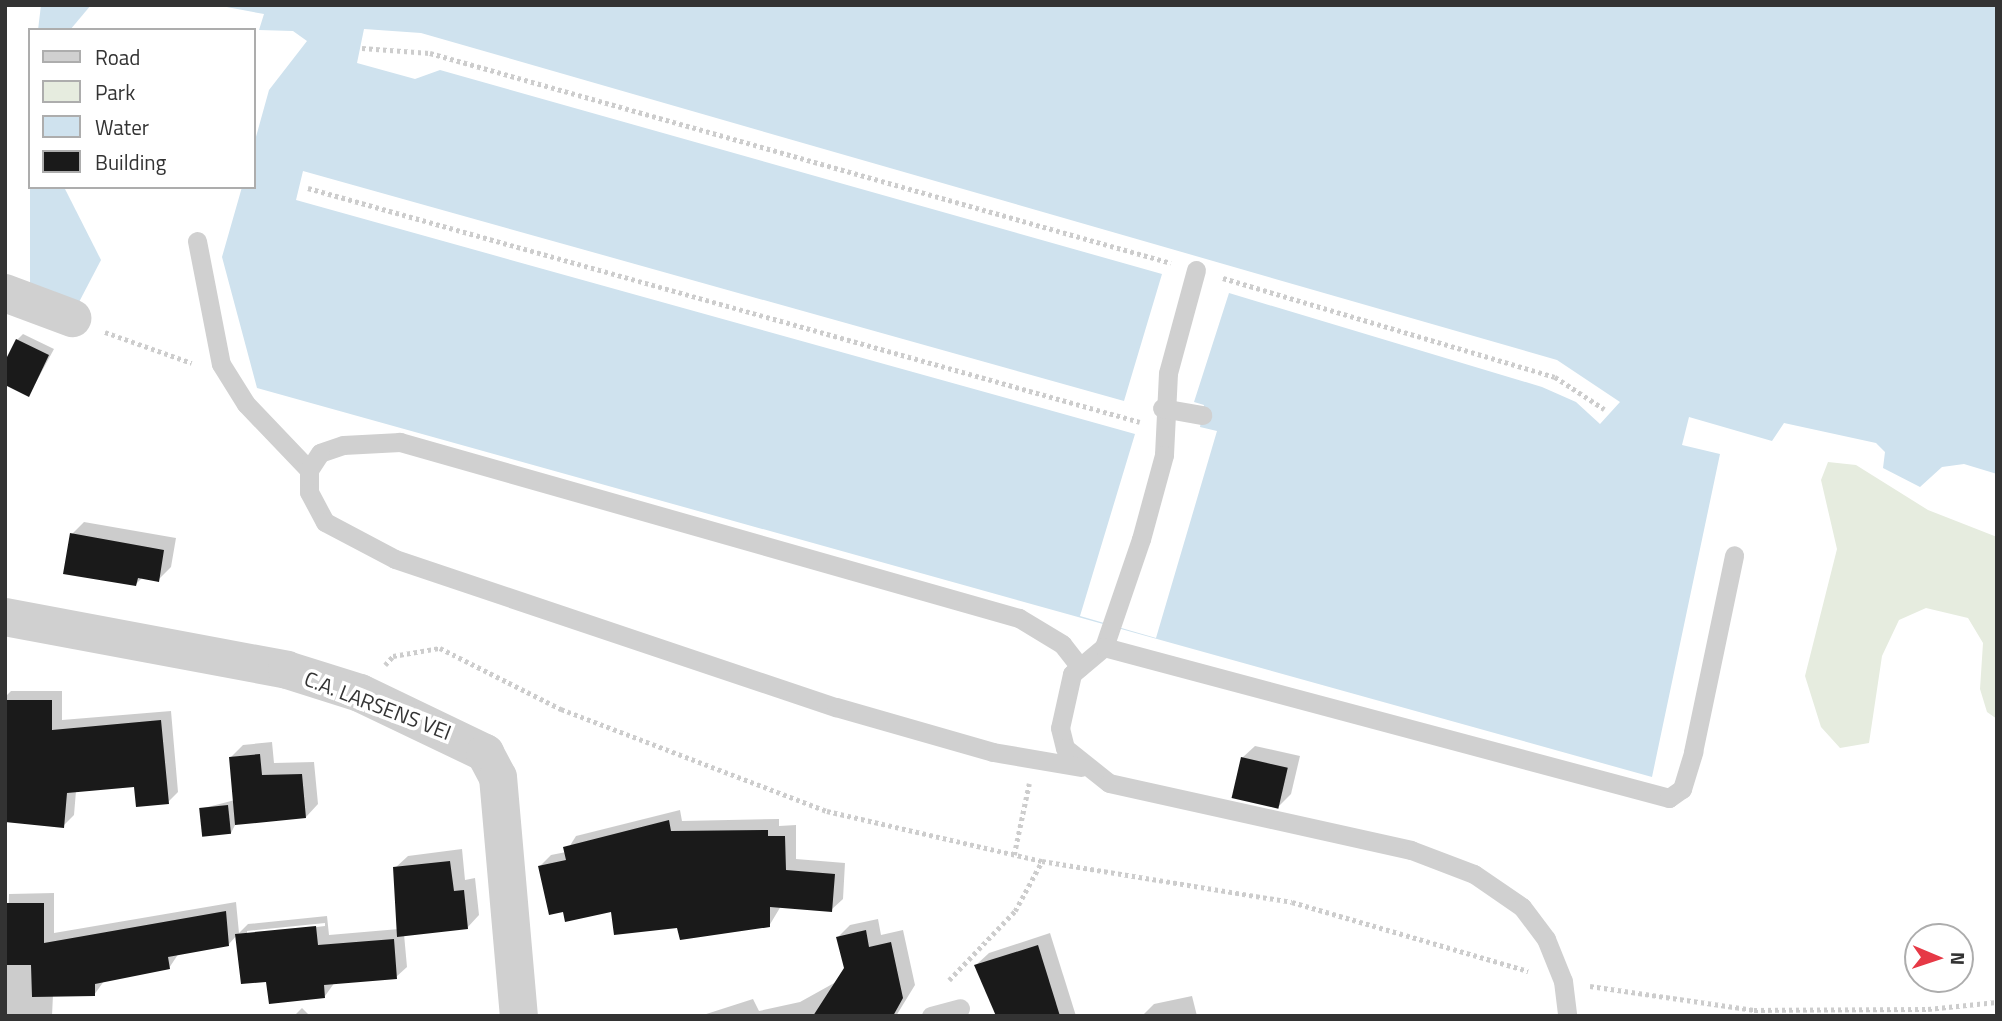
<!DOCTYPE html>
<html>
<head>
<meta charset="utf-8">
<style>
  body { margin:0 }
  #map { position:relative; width:2002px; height:1021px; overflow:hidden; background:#fff; font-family:"Titillium Web",sans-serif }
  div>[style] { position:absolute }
  .green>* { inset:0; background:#e6ecdf }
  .water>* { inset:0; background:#cfe2ee }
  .pier>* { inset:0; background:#fff }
  .shadow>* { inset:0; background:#0003 }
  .building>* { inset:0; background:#1a1a1a; transform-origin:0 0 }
  .path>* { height:4.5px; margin-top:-2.25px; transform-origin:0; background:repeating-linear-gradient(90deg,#cdcdcd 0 3.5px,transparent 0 7px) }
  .lane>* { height:19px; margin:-9.5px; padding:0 9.5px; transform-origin:9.5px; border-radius:9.5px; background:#d0d0d0 }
  .street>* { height:38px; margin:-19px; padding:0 19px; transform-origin:19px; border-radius:19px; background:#d0d0d0 }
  span { translate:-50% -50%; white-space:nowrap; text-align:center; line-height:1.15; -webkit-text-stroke:7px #fff; paint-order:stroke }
  .street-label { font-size:21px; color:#333 }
  .frame { position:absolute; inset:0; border:7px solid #333; pointer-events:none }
  .legend { position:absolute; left:28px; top:28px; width:228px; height:161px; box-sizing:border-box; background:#fff; border:2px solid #adadad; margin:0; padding:9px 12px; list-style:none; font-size:21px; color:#333 }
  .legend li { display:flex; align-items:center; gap:14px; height:35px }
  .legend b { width:35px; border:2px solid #adadad }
  .north { position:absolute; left:1904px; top:923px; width:70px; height:70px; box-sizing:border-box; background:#fff; border:2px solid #adadad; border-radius:50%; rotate:92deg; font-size:19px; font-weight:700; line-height:28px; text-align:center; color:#333 }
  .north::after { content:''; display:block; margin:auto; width:24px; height:32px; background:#e63946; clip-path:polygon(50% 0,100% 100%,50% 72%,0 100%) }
</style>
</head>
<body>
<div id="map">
  <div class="green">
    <i style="clip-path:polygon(1828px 462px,1856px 465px,1928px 510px,1997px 537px,1997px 719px,1987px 712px,1980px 689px,1983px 643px,1968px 618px,1926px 608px,1899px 620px,1882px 656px,1869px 743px,1840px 748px,1821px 727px,1805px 676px,1837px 549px,1821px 480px)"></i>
  </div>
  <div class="water">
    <i style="clip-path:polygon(41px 5px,91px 5px,70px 30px,38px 30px)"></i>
    <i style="clip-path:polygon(216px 5px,1997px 5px,1997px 474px,1964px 464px,1942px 467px,1920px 487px,1883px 468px,1885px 452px,1876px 443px,1784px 423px,1772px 441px,1689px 417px,1682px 445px,1720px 454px,1652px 777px,257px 388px,222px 257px,242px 187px,254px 187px,254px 144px,269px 90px,307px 41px,293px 31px,259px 30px,264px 14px)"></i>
    <i style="clip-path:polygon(30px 187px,64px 187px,101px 260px,78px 304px,30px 291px)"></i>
  </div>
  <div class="pier">
    <i style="clip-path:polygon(364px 29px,421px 33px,1557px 360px,1620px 402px,1600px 424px,1576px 402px,1542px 387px,1229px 293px,1194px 402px,1204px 405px,1200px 427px,1217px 431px,1156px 638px,1080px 616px,1135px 434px,296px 200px,303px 171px,1124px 401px,1162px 274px,440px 70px,415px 79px,357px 63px)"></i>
  </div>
  <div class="shadow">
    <i style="clip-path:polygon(23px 334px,54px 349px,29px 395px,17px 340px)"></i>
    <i style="clip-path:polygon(84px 522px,176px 538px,171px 567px,158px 580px,143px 577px,135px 585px,72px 534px)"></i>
    <i style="clip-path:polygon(11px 691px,62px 691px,62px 720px,171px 711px,178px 792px,168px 802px,136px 785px,76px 791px,74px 815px,63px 826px,5px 820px,5px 697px)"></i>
    <i style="clip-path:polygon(272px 742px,274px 763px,314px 762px,318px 804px,306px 817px,236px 823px,231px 833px,200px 809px,235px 800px,231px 757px,243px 745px)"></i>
    <i style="clip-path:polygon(1255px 746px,1300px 756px,1291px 794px,1279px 806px,1242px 758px)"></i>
    <i style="clip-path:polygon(680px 810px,682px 821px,779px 819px,779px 826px,796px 825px,796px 859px,845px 863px,843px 899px,831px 910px,781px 906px,769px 926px,679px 926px,613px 910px,565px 910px,540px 866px,551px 855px,566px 852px,576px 836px)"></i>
    <i style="clip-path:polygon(evenodd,462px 849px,465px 880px,475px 878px,479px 915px,467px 928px,404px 934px,407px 967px,396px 977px,335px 982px,325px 996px,267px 980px,237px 935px,229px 944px,179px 953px,169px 968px,104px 981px,94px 995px,53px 995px,52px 1016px,5px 1016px,9px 894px,54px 893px,54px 933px,236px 902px,239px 933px,248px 924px,327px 916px,329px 935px,399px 929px,395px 868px,408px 856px,462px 849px,325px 923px,325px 926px,247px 935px,247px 931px,325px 923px)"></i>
    <i style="clip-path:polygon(878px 919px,881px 935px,903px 930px,915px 985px,896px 1016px,700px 1016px,753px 999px,759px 1011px,800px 1002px,836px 982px,845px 968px,838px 937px,850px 925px)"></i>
    <i style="clip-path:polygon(1050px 933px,1076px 1016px,998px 1016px,976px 965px,989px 953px)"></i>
    <i style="clip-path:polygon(1192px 996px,1197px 1016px,1142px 1016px,1154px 1004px)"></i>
    <i style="clip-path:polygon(302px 1008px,310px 1016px,294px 1016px)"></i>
  </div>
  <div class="building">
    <i style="clip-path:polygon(16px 339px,49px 355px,29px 397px,5px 385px,5px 361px)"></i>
    <i style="clip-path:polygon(70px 533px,164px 550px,159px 582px,138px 578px,136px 586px,63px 574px)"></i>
    <i style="clip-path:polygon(5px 700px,52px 700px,52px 730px,161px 720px,169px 804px,136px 807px,134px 787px,67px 793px,64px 828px,5px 822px)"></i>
    <i style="clip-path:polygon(260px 754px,262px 775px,302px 774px,306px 818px,235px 825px,229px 757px)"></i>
    <i style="left:1241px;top:757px;width:48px;height:42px;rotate:13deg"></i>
    <i style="left:228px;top:805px;width:29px;height:29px;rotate:84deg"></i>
    <i style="clip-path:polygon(669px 820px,671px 831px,768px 830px,768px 836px,785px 836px,786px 870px,835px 874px,832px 912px,770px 907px,770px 927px,680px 940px,677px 928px,614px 935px,611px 912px,565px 922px,563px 912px,549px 915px,538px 866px,566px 860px,563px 847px)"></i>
    <i style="clip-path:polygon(450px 861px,454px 891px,464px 890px,468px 929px,397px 937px,393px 867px)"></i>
    <i style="clip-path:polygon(5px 903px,44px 903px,44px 943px,226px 911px,229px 946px,168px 957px,170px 969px,95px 984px,95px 996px,32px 997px,31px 965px,5px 965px)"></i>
    <i style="clip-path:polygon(316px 926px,318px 945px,394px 939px,397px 979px,324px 985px,325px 998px,269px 1004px,266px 982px,241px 984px,235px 934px)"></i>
    <i style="clip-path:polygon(866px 930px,869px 947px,891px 942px,903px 998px,893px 1016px,813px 1016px,844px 968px,836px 937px)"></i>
    <i style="clip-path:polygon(1038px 945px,1060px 1016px,996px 1016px,974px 965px)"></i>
  </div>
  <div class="path">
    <i style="left:362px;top:48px;width:68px;rotate:4.2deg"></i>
    <i style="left:430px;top:53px;width:770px;rotate:15.82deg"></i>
    <i style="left:308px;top:188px;width:864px;rotate:15.71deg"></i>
    <i style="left:1223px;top:278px;width:346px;rotate:16.6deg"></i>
    <i style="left:1555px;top:377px;width:59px;rotate:33.1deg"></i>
    <i style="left:105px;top:332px;width:92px;rotate:19.6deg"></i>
    <i style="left:385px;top:665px;width:12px;rotate:-48deg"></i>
    <i style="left:393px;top:656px;width:48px;rotate:-9.7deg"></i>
    <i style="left:440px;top:648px;width:136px;rotate:26.8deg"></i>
    <i style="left:561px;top:709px;width:285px;rotate:21deg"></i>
    <i style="left:827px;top:811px;width:221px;rotate:13.1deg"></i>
    <i style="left:1042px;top:861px;width:253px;rotate:9.3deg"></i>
    <i style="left:1292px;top:902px;width:246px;rotate:16.3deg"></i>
    <i style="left:1014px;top:855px;width:73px;rotate:-78.1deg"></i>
    <i style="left:949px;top:980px;width:95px;rotate:-46.3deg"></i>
    <i style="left:1015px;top:911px;width:57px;rotate:-61.6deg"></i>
    <i style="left:1590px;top:986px;width:166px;rotate:8.3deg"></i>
    <i style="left:1754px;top:1010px;width:174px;rotate:-0.3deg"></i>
    <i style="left:1928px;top:1009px;width:69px;rotate:-5.8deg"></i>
  </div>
  <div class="lane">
    <i style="left:197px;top:241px;width:125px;rotate:79deg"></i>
    <i style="left:221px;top:364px;width:47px;rotate:58deg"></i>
    <i style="left:246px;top:404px;width:91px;rotate:46.3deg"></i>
    <i style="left:1196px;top:270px;width:107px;rotate:105.2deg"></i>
    <i style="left:1168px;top:373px;width:82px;rotate:92.8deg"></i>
    <i style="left:1164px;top:455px;width:87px;rotate:105.3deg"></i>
    <i style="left:1141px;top:539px;width:114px;rotate:108.9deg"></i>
    <i style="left:1104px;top:647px;width:42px;rotate:139.8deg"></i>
    <i style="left:1072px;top:674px;width:55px;rotate:102.5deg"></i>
    <i style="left:1060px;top:728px;width:21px;rotate:76deg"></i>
    <i style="left:1065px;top:748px;width:56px;rotate:38.5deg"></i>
    <i style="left:1109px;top:783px;width:309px;rotate:12.5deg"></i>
    <i style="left:1411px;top:850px;width:67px;rotate:20.9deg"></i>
    <i style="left:1474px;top:874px;width:58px;rotate:34.5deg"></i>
    <i style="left:1522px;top:907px;width:40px;rotate:53deg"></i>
    <i style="left:1546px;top:939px;width:45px;rotate:68deg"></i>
    <i style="left:1563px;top:981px;width:35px;rotate:83deg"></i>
    <i style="left:1162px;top:408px;width:41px;rotate:9.9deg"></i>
    <i style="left:1104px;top:647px;width:585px;rotate:14.96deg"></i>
    <i style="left:1669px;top:798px;width:16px;rotate:-35deg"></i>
    <i style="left:1682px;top:789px;width:39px;rotate:-73deg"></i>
    <i style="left:1693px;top:752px;width:201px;rotate:-78.2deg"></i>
    <i style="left:1080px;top:667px;width:29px;rotate:-128deg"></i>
    <i style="left:1062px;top:644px;width:50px;rotate:-148.8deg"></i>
    <i style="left:1019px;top:618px;width:644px;rotate:-164.13deg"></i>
    <i style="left:400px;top:442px;width:57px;rotate:177deg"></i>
    <i style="left:343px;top:445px;width:24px;rotate:161deg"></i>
    <i style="left:320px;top:453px;width:20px;rotate:123deg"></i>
    <i style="left:309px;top:470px;width:22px;rotate:90deg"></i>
    <i style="left:309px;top:492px;width:34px;rotate:62deg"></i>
    <i style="left:325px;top:522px;width:79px;rotate:27.9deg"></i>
    <i style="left:395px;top:559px;width:465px;rotate:18.6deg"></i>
    <i style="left:836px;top:707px;width:163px;rotate:16deg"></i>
    <i style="left:993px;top:752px;width:89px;rotate:9.7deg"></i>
    <i style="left:931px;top:1016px;width:30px;rotate:-15deg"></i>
  </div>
  <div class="street">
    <i style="left:5px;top:293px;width:72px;rotate:20.5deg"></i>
    <i style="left:5px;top:617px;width:287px;rotate:10.6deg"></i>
    <i style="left:287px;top:670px;width:77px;rotate:17.5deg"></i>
    <i style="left:360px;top:693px;width:139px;rotate:25.6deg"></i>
    <i style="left:485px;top:753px;width:27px;rotate:62deg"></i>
    <i style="left:498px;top:777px;width:240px;rotate:85deg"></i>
  </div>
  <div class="street-label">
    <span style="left:378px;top:705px;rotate:21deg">C.A. LARSENS VEI</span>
  </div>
  <div class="frame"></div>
  <ul class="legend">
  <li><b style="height:9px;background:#d0d0d0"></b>Road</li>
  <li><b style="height:19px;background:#e6ecdf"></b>Park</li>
  <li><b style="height:19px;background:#cfe2ee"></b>Water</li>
  <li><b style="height:19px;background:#1a1a1a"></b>Building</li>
  </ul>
  <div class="north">N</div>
</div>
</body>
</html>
